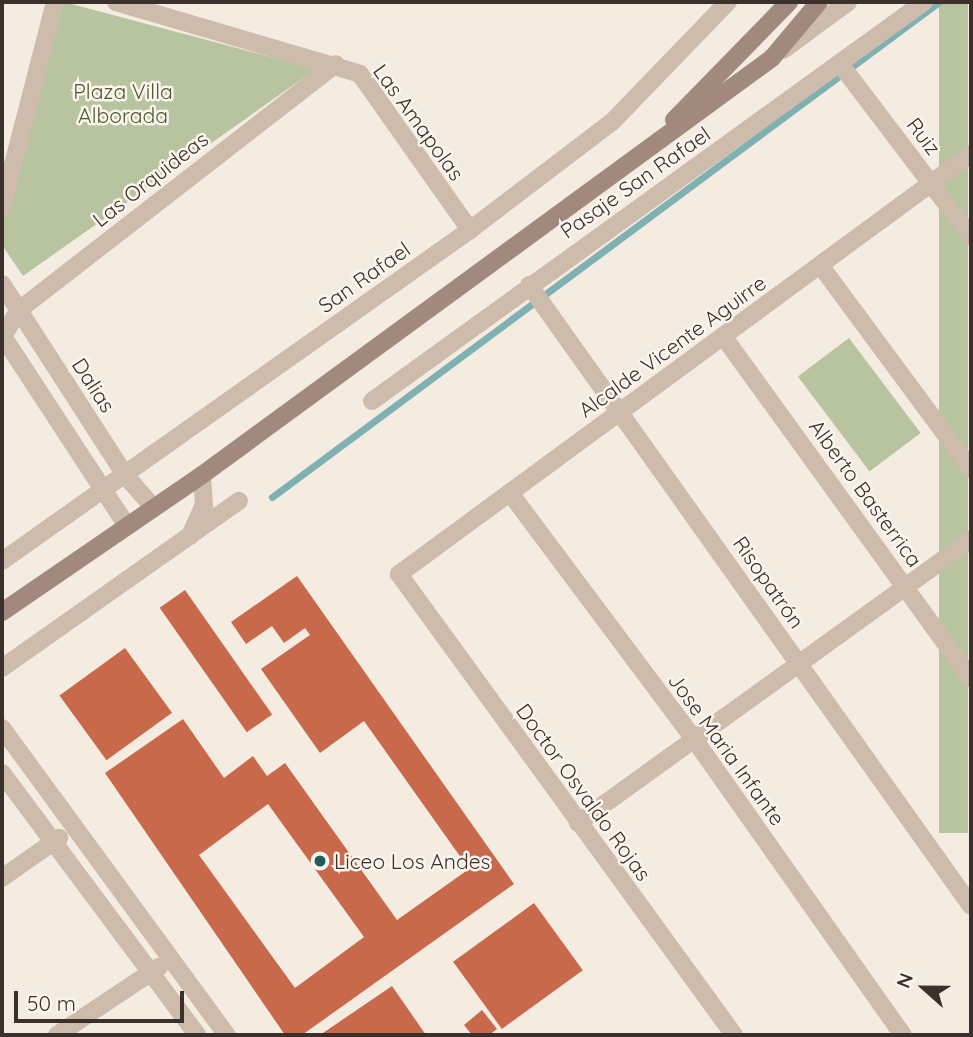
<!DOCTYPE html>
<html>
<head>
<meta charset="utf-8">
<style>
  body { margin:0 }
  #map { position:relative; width:973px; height:1037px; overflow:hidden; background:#f4ebe1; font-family:Quicksand,sans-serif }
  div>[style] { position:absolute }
  .green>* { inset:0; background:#b8c4a0; transform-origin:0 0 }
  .stream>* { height:7px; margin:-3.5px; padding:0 3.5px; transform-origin:3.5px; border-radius:3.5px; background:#7fb0b2 }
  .building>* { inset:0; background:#c8694b; transform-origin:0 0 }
  .minor>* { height:18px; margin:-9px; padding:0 9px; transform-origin:9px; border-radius:9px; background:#cdbbac }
  .tertiary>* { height:18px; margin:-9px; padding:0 9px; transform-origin:9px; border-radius:9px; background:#cdbbac }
  .secondary>* { height:18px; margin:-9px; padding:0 9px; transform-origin:9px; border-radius:9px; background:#a18a7d }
  .dots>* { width:19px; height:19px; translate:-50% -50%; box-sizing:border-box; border:4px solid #fbf5ee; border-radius:50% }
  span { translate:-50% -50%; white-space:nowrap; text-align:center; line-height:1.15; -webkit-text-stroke:5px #fbf5ee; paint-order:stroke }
  .park-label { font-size:21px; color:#4a5a2e }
  .street-label { font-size:21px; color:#3b302b }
  .poi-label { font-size:21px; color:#3b302b }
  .left { translate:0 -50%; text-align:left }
  .frame { position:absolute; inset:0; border:4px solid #3b302b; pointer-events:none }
  .north { position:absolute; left:889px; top:953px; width:70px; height:70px; -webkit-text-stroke:5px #fbf5ee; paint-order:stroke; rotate:291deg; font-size:19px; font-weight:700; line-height:28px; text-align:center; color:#3b302b }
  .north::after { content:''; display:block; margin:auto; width:24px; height:32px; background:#3b302b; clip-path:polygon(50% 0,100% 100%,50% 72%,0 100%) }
  .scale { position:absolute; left:14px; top:991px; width:170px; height:32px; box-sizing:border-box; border:4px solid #3b302b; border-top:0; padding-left:9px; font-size:21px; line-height:24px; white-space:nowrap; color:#3b302b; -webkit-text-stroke:5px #fbf5ee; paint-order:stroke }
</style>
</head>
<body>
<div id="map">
  <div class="green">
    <i style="clip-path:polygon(64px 2px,316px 69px,23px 276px,2px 245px,2px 222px)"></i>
    <i style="left:939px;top:2px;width:29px;height:831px"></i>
    <i style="left:849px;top:338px;width:119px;height:64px;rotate:53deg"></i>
  </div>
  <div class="stream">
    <i style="left:272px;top:497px;width:831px;rotate:-36.58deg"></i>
  </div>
  <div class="building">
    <i style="clip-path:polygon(evenodd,297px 576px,514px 884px,302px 1035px,285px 1035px,105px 773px,183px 719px,224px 778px,253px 756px,267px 776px,285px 763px,397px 920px,469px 869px,364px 721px,320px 753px,261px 669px,310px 635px,305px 628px,284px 643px,272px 626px,246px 644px,231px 622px,297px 576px,268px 804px,364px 937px,295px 988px,199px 855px,268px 804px)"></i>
    <i style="left:185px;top:590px;width:152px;height:31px;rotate:55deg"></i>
    <i style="left:125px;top:648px;width:80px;height:81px;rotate:54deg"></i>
    <i style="left:534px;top:903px;width:83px;height:100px;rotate:54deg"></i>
    <i style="clip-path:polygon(392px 986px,426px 1035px,320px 1035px)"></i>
    <i style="clip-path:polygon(482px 1010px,497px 1029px,489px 1035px,472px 1035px,464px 1025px)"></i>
  </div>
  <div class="minor">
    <i style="left:116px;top:2px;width:254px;rotate:16.4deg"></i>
    <i style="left:360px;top:74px;width:191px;rotate:54.8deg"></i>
    <i style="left:841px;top:65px;width:215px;rotate:52.8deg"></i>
    <i style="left:2px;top:207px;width:212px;rotate:-75.5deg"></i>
    <i style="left:820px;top:265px;width:254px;rotate:53.5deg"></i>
    <i style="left:2px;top:284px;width:227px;rotate:57.2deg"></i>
    <i style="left:125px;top:475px;width:43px;rotate:48.8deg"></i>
    <i style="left:529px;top:285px;width:762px;rotate:54.56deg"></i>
    <i style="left:2px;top:335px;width:228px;rotate:56.8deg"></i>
    <i style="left:723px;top:336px;width:423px;rotate:54.1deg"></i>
    <i style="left:2px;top:338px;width:33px;rotate:-59deg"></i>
    <i style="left:19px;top:310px;width:401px;rotate:-37.8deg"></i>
    <i style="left:372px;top:401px;width:681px;rotate:-35.86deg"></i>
    <i style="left:510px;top:493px;width:307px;rotate:53.2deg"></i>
    <i style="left:694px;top:739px;width:362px;rotate:54.8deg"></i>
    <i style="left:190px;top:536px;width:34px;rotate:-66deg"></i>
    <i style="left:204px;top:505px;width:30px;rotate:-94deg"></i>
    <i style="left:2px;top:561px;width:573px;rotate:-35.27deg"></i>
    <i style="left:470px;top:230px;width:178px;rotate:-37.3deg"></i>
    <i style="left:612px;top:122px;width:167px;rotate:-46deg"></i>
    <i style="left:2px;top:668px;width:290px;rotate:-35.2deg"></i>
    <i style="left:2px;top:728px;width:381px;rotate:53.8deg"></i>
    <i style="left:2px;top:773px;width:327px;rotate:53.3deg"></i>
    <i style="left:578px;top:823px;width:484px;rotate:-35.8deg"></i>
    <i style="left:2px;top:878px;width:70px;rotate:-35.1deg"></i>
    <i style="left:57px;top:1035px;width:123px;rotate:-33.7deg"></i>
    <i style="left:734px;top:1035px;width:570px;rotate:-126.01deg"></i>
    <i style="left:399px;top:574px;width:710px;rotate:-36.29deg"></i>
  </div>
  <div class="tertiary">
    <i style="left:783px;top:50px;width:81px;rotate:-36.4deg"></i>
  </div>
  <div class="secondary">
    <i style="left:674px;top:120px;width:165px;rotate:-45.7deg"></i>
    <i style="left:2px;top:612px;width:242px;rotate:-34.4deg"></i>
    <i style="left:202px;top:475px;width:706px;rotate:-36.19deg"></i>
    <i style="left:772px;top:58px;width:73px;rotate:-50deg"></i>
  </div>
  <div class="dots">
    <i style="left:320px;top:861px;background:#1f5a5e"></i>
  </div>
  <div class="park-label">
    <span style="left:123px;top:103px">Plaza Villa<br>Alborada</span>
  </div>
  <div class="street-label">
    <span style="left:419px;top:122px;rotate:54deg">Las Amapolas</span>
    <span style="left:924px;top:136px;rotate:53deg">Ruiz</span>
    <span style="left:150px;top:179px;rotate:-38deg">Las Orquideas</span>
    <span style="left:635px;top:182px;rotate:-35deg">Pasaje San Rafael</span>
    <span style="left:364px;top:277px;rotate:-35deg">San Rafael</span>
    <span style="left:672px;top:346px;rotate:-36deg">Alcalde Vicente Aguirre</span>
    <span style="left:94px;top:385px;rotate:57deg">Dalias</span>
    <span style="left:866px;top:493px;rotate:54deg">Alberto Basterrica</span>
    <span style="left:769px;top:582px;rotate:55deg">Risopatrón</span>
    <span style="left:727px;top:749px;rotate:54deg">Jose Maria Infante</span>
    <span style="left:584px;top:792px;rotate:54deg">Doctor Osvaldo Rojas</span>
  </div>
  <div class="poi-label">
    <span class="left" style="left:334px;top:861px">Liceo Los Andes</span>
  </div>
  <div class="frame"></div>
  <div class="north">N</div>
  <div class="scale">50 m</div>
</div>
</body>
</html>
